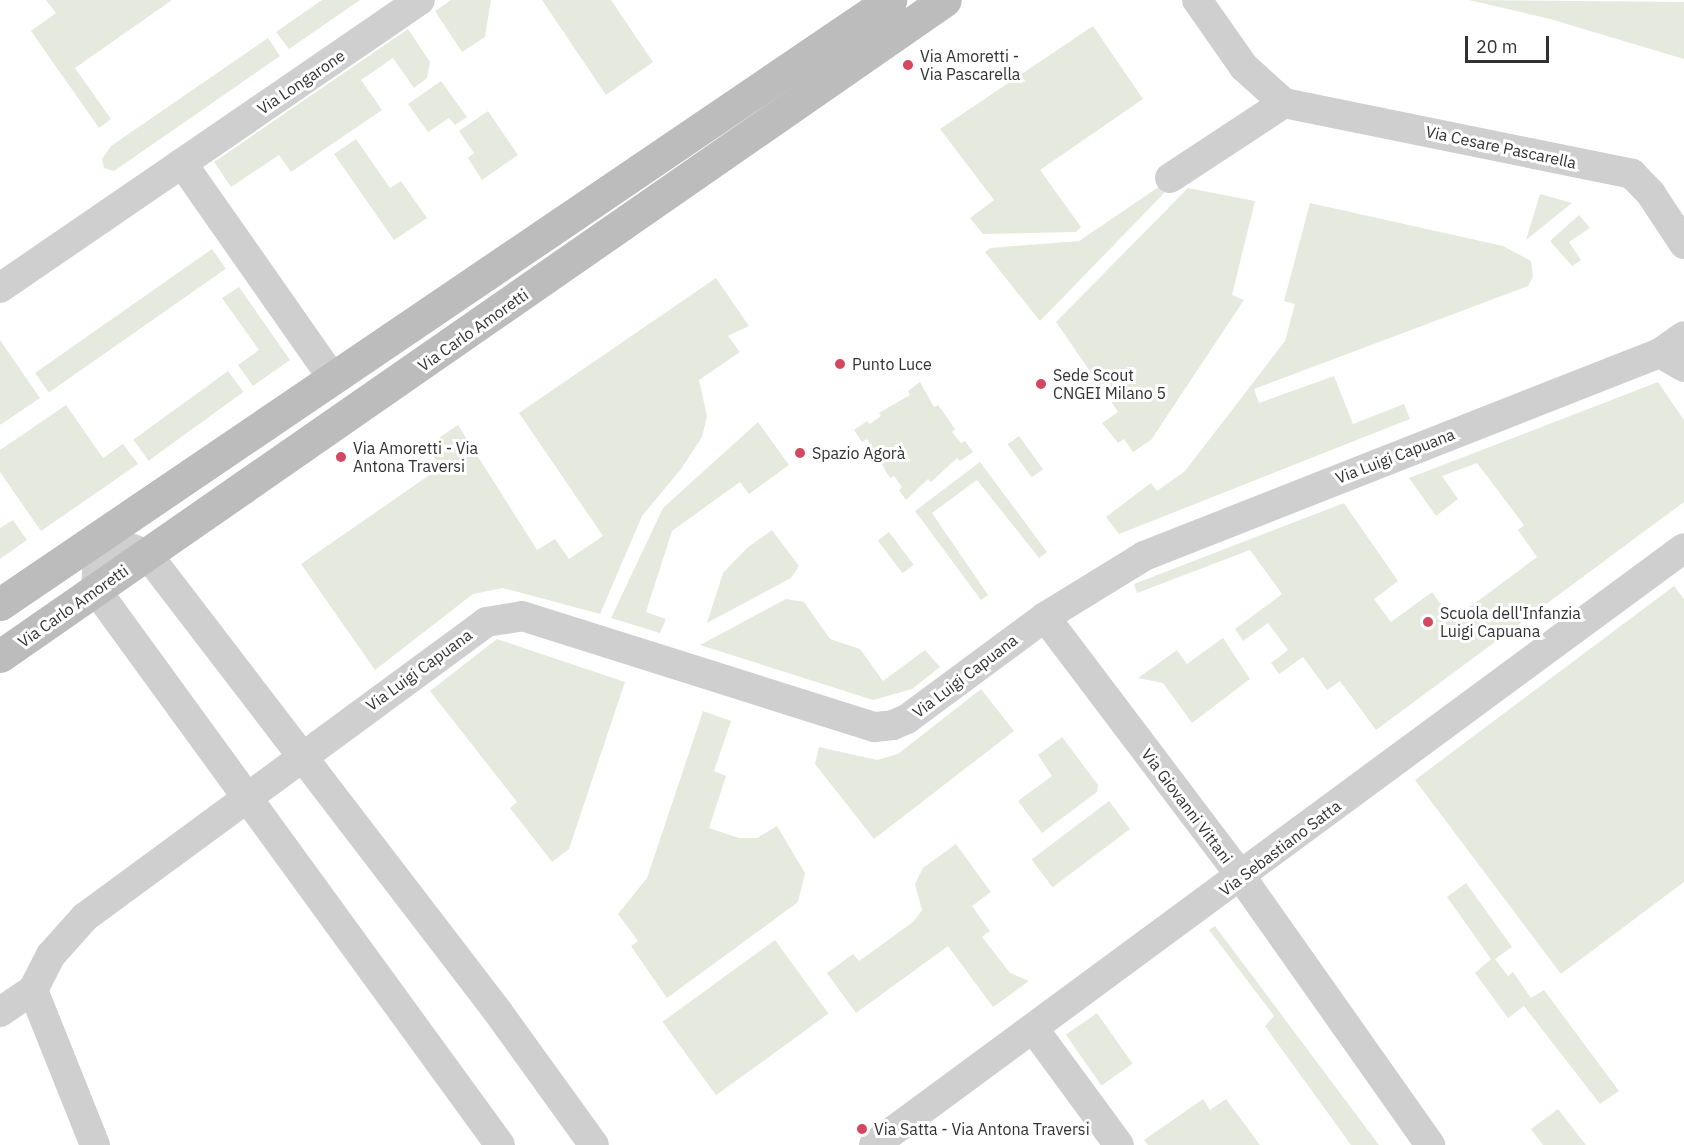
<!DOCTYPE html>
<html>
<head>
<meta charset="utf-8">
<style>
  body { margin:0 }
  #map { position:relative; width:1684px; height:1145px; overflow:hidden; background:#fff; font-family:"IBM Plex Sans",sans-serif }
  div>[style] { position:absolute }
  .green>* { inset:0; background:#e6eade; transform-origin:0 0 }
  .street>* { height:30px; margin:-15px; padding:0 15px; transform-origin:15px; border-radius:15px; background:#cfcfcf }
  .secondary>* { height:33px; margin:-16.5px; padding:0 16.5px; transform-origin:16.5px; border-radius:16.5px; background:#bcbcbc }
  .dots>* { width:16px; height:16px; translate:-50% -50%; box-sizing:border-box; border:3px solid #fff; border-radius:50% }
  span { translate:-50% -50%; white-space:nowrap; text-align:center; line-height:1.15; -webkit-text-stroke:6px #fff; paint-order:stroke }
  .poi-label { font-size:16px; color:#323232 }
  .left { translate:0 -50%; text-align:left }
  .street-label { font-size:16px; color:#323232 }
  .scale { position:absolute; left:1465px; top:36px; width:84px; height:27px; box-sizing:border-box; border:3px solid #323232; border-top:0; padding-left:8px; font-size:18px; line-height:21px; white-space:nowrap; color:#323232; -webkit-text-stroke:4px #fff; paint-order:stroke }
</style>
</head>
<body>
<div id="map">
  <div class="green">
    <i style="clip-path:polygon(46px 0,172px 0,75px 68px,111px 119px,99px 128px,31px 31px,56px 13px)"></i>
    <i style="clip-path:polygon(322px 0,360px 0,289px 49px,276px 32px)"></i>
    <i style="clip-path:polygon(451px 0,491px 0,485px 37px,462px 52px,435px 11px)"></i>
    <i style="clip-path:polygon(542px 0,611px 0,653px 62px,606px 95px)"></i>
    <i style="clip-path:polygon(1469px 0,1684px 2px,1684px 59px,1550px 19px)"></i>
    <i style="clip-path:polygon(1093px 26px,1143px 99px,1040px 170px,1081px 227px,1076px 232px,983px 234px,970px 218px,994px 200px,940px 129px)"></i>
    <i style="clip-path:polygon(408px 29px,430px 62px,427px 78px,414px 88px,393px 58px,361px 80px,382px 110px,291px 172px,279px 155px,231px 187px,214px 162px)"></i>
    <i style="clip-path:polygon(268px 38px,280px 56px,114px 171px,104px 168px,102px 159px,111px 146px)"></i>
    <i style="clip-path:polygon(441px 81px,467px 117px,455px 125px,449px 118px,428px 132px,408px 104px)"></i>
    <i style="clip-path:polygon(488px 111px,518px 155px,482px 180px,468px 158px,474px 153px,459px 131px)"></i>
    <i style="clip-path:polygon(356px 139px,390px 188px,401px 181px,427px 218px,394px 240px,334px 154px)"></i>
    <i style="clip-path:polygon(1169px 180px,1175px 182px,1040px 321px,985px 252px,990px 248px,1079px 241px)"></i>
    <i style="clip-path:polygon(1188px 188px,1255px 201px,1232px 295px,1244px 300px,1151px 440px,1133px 452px,1124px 439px,1118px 443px,1102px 423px,1118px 412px,1056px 322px)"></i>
    <i style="clip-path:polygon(1540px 194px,1572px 203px,1526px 240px)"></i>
    <i style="clip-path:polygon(1310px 203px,1503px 246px,1531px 261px,1533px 277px,1528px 286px,1254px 389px,1259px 403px,1334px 376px,1353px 424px,1404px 404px,1410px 419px,1119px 534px,1106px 517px,1151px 483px,1157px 491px,1185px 471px,1285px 341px,1295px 304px,1284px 301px)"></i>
    <i style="clip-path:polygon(1579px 215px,1590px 228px,1569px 242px,1581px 260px,1572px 266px,1550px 241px)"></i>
    <i style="left:212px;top:249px;width:24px;height:216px;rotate:55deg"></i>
    <i style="clip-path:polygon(716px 278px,749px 326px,728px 336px,740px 352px,699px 380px,707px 416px,702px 437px,681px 469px,642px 516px,600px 614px,503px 588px,473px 594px,375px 670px,301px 564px,441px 467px,427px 446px,458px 425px,537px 550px,555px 539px,569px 559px,603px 536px,519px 413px)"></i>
    <i style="clip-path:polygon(239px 287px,290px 360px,253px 386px,238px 365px,259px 350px,222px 298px)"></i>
    <i style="clip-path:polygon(0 340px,40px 398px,0 425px)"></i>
    <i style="left:228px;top:371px;width:26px;height:117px;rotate:54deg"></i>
    <i style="clip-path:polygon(920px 382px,934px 407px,938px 405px,955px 429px,952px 432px,961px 443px,965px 441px,973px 452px,960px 461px,957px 458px,931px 482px,928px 479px,906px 500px,899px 490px,902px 487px,894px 476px,890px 478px,867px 439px,862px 442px,854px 430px,867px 421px,870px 424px,881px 416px,879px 413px,910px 395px,908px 391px)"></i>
    <i style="clip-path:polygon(1658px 382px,1684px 420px,1684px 502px,1376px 730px,1340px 681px,1327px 690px,1303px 657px,1279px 674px,1271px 663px,1288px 650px,1268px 623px,1243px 641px,1235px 629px,1282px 594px,1250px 550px,1137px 593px,1134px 584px,1344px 503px,1398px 581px,1374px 599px,1391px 622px,1432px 592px,1452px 620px,1537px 557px,1518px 530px,1524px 525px,1477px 463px,1442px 476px,1458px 499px,1436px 516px,1409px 478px)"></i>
    <i style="clip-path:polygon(66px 405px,103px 458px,123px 444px,138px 464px,41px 531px,0 472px,0 450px)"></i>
    <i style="clip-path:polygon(758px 422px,789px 465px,749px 494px,740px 482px,672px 531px,646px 612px,666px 619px,660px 633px,611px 618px,663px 508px)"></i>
    <i style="left:1019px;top:436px;width:41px;height:14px;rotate:54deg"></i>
    <i style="clip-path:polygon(980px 462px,1047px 552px,1039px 558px,977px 480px,932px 513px,988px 595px,981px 600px,915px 511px)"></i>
    <i style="clip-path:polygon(13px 520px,27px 540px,0 559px,0 528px)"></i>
    <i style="clip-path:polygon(772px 530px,799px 566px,791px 578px,707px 623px,723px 573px,747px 548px)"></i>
    <i style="left:889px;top:532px;width:41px;height:14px;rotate:53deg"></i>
    <i style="clip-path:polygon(1674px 586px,1684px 599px,1684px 882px,1561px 974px,1415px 780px)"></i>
    <i style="clip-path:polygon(786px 599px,804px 602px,830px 639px,860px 649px,883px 681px,925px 650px,940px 667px,912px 689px,873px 700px,700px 645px)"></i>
    <i style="clip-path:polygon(1223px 638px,1250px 679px,1192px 723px,1163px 683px,1138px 678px,1177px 650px,1187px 664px)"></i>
    <i style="clip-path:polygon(497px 639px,625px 682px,569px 849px,552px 862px,510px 808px,517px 802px,430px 691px)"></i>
    <i style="clip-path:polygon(981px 689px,1014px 731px,874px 839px,815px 764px,819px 747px,877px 760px,898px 754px)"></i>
    <i style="clip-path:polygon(703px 711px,731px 721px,714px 771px,726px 776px,709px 828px,739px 838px,757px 838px,777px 826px,805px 873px,798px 902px,667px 998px,631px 946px,638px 941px,618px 914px,647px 878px)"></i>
    <i style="clip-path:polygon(1062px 737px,1098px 785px,1097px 792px,1042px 833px,1018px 801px,1052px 776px,1038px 755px)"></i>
    <i style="left:1109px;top:801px;width:35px;height:97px;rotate:53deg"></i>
    <i style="clip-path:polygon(956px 844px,991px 892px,972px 906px,990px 931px,982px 937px,1010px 973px,1029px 981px,993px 1007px,948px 946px,856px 1013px,827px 973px,853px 954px,859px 961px,913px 922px,922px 910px,915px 884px,923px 868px)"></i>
    <i style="clip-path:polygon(1466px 883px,1512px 947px,1495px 959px,1508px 976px,1513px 972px,1531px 998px,1544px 990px,1619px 1091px,1600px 1104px,1524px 1006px,1508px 1018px,1475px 973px,1491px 959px,1447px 897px)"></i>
    <i style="clip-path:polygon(1215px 926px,1379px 1145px,1351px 1145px,1265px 1026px,1274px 1016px,1209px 930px)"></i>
    <i style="left:775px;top:940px;width:91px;height:139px;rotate:54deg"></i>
    <i style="left:1097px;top:1013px;width:62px;height:38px;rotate:55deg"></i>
    <i style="clip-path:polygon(1203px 1099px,1210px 1110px,1226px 1099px,1260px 1145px,1148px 1145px,1144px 1140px)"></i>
    <i style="clip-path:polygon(1558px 1109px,1586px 1145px,1543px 1145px,1531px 1129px)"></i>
  </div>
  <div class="street">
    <i style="left:1197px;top:0;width:82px;rotate:55deg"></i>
    <i style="left:1244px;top:67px;width:54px;rotate:42deg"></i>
    <i style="left:1284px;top:103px;width:355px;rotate:11.5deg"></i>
    <i style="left:1632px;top:174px;width:28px;rotate:46deg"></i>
    <i style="left:1651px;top:194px;width:60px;rotate:56.6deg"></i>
    <i style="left:182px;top:163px;width:260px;rotate:55deg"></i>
    <i style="left:1170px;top:178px;width:136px;rotate:-33.3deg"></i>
    <i style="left:0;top:288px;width:509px;rotate:-34.44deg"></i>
    <i style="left:1660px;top:353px;width:28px;rotate:30deg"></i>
    <i style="left:1045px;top:617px;width:310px;rotate:52.9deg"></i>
    <i style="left:1232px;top:864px;width:344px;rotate:54.8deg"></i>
    <i style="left:33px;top:990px;width:167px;rotate:68.2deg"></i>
    <i style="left:0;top:1012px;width:40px;rotate:-34deg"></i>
    <i style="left:33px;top:990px;width:39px;rotate:-63deg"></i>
    <i style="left:51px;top:955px;width:51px;rotate:-48.2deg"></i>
    <i style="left:85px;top:917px;width:498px;rotate:-36.3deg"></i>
    <i style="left:486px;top:622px;width:36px;rotate:-9deg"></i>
    <i style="left:522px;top:616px;width:370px;rotate:17.5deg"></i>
    <i style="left:875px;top:727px;width:18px;rotate:-6deg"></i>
    <i style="left:893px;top:725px;width:15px;rotate:-23deg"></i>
    <i style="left:907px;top:719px;width:172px;rotate:-36.5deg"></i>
    <i style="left:1045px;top:617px;width:116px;rotate:-31.6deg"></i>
    <i style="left:1144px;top:556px;width:554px;rotate:-21.48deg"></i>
    <i style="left:1660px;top:353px;width:29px;rotate:-35deg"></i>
    <i style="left:1033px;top:1028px;width:145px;rotate:53.7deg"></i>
    <i style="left:500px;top:1145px;width:686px;rotate:-126.05deg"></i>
    <i style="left:96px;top:590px;width:53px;rotate:-86.8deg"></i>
    <i style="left:99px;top:537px;width:51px;rotate:19.5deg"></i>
    <i style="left:147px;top:554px;width:577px;rotate:52.53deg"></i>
    <i style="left:498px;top:1012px;width:164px;rotate:54.2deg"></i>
    <i style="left:874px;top:1145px;width:1006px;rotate:-36.39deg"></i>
  </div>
  <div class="secondary">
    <i style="left:0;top:604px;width:1076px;rotate:-34.16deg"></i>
    <i style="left:0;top:656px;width:1150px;rotate:-34.77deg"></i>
  </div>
  <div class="dots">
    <i style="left:908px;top:65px;background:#d5475f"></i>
    <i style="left:840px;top:364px;background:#d5475f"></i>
    <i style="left:1041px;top:384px;background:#d5475f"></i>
    <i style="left:800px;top:453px;background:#d5475f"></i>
    <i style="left:341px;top:457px;background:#d5475f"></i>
    <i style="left:1428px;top:622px;background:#d5475f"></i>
    <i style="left:862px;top:1129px;background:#d5475f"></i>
  </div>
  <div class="poi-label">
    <span class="left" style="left:920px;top:65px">Via Amoretti -<br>Via Pascarella</span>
    <span class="left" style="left:852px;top:364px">Punto Luce</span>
    <span class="left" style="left:1053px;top:384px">Sede Scout<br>CNGEI Milano 5</span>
    <span class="left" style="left:353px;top:457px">Via Amoretti - Via<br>Antona Traversi</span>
    <span class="left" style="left:812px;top:453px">Spazio Agorà</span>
    <span class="left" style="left:1440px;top:622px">Scuola dell'Infanzia<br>Luigi Capuana</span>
    <span class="left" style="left:874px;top:1129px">Via Satta - Via Antona Traversi</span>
  </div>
  <div class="street-label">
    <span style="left:301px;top:82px;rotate:-34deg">Via Longarone</span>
    <span style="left:1501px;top:147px;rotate:12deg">Via Cesare Pascarella</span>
    <span style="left:473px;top:330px;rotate:-35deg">Via Carlo Amoretti</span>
    <span style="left:1395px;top:456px;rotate:-21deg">Via Luigi Capuana</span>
    <span style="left:73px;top:606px;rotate:-35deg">Via Carlo Amoretti</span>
    <span style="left:419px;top:670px;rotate:-36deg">Via Luigi Capuana</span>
    <span style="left:965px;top:676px;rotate:-37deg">Via Luigi Capuana</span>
    <span style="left:1187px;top:806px;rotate:53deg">Via Giovanni Vittani</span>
    <span style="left:1280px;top:848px;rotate:-37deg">Via Sebastiano Satta</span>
  </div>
  <div class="scale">20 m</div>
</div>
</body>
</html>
